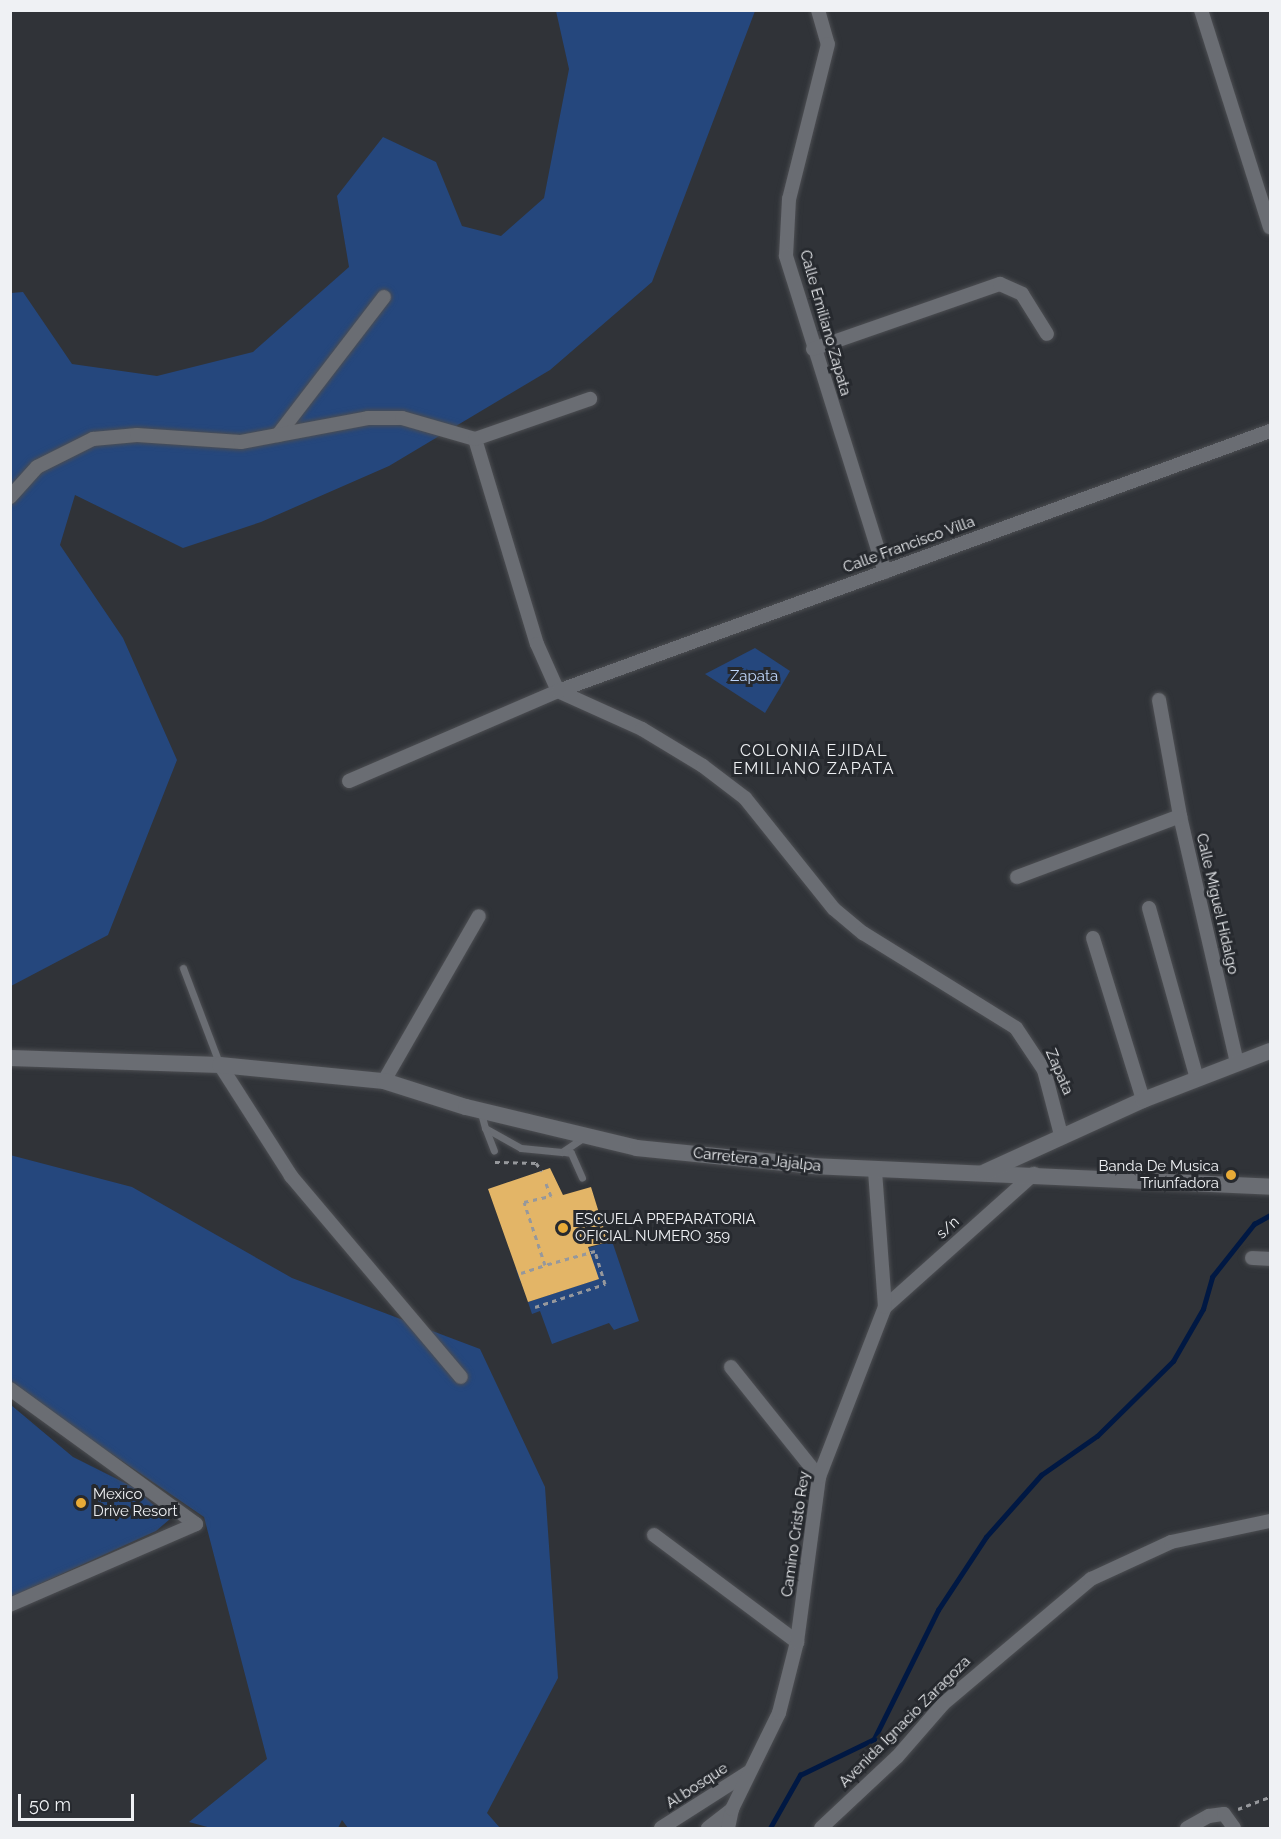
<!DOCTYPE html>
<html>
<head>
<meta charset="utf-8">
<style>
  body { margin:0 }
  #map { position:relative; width:1281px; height:1839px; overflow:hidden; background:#303338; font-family:Raleway,sans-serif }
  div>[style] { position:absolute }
  .green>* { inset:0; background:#25477d }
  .stream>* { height:4.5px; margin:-2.25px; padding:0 2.25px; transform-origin:2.25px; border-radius:2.25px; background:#001843 }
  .building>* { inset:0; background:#e3b567 }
  .path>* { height:3px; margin-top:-1.5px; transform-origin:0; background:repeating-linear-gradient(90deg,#96989c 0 4.5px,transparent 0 9px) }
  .roads { filter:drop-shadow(0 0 2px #4c4e52) drop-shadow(0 0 2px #4c4e52) }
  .service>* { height:7px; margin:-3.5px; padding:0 3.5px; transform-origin:3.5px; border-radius:3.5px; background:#6a6d73 }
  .minor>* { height:14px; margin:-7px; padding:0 7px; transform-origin:7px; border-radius:7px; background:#6a6d73 }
  .tertiary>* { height:16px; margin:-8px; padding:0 8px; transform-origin:8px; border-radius:8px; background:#6a6d73 }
  .dots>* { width:16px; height:16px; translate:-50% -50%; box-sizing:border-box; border:3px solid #26292e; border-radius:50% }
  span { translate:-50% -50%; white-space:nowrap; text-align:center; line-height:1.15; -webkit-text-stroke:6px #26292e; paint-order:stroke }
  .street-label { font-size:15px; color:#eff1f4 }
  .park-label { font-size:15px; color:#bfd6fa }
  .poi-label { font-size:15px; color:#eff1f4 }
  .right { translate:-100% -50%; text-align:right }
  .left { translate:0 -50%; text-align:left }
  .neighbourhood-label { font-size:16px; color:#eff1f4; letter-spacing:1.5px }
  .frame { position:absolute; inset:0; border:12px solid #eff1f4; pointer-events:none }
  .scale { position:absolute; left:18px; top:1794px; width:116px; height:27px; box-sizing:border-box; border:3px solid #eff1f4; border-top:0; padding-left:8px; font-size:18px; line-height:21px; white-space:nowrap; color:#eff1f4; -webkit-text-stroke:4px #26292e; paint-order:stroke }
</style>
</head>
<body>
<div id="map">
  <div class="green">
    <i style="clip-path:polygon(556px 11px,755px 11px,652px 282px,550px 370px,389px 466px,261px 522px,183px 548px,75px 495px,60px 545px,123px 638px,177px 760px,108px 935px,11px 986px,11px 293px,23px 292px,72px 364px,157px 376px,253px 352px,349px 267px,337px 196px,383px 137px,436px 162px,462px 226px,501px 236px,544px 198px,569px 69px)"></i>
    <i style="clip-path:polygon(755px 648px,790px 671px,765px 713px,705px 674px)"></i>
    <i style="clip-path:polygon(10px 1155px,132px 1187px,292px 1278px,480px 1349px,545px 1487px,558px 1678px,487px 1813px,500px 1828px,348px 1828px,342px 1820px,338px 1828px,211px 1828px,189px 1822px,267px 1759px,204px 1517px,11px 1385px)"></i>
    <i style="clip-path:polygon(612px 1241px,639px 1321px,614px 1330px,609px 1323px,552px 1344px,540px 1311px,532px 1314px,528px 1302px,598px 1279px,591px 1258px,520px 1281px,516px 1269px)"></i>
    <i style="clip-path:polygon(11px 1405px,73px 1457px,133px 1487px,170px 1519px,156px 1531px,11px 1597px)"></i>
  </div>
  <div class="stream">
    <i style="left:770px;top:1828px;width:61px;rotate:-60.5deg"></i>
    <i style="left:800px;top:1775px;width:82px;rotate:-25.9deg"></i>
    <i style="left:874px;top:1739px;width:144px;rotate:-63.6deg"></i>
    <i style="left:938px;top:1610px;width:87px;rotate:-56.7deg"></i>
    <i style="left:986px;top:1537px;width:83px;rotate:-48.4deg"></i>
    <i style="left:1041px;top:1475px;width:68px;rotate:-34.9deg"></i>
    <i style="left:1097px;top:1436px;width:107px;rotate:-44.6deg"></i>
    <i style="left:1173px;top:1361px;width:60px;rotate:-60deg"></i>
    <i style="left:1203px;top:1309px;width:33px;rotate:-74deg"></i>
    <i style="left:1212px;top:1277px;width:68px;rotate:-51.6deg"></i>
    <i style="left:1254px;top:1224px;width:18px;rotate:-29deg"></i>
  </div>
  <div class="building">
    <i style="clip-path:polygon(550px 1168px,563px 1195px,591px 1187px,608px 1242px,588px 1247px,599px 1279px,528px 1302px,488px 1189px)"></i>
  </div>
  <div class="path">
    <i style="left:495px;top:1162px;width:41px;rotate:1.4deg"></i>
    <i style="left:536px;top:1163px;width:10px;rotate:53deg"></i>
    <i style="left:521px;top:1273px;width:25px;rotate:-18deg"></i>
    <i style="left:535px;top:1307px;width:74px;rotate:-18.2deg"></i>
    <i style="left:605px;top:1284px;width:34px;rotate:-107deg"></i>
    <i style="left:595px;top:1251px;width:52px;rotate:164.4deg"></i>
    <i style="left:545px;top:1265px;width:66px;rotate:-108.4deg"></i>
    <i style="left:524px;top:1202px;width:28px;rotate:-13deg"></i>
    <i style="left:551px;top:1196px;width:16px;rotate:-112deg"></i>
    <i style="left:1238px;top:1809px;width:34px;rotate:-21deg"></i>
  </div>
  <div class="roads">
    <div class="service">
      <i style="left:183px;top:968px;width:102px;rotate:69.2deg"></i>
      <i style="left:481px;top:1113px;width:16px;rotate:75deg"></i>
      <i style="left:485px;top:1128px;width:41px;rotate:29.1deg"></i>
      <i style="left:521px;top:1148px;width:41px;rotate:5.6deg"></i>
      <i style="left:562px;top:1152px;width:25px;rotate:-34deg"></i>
      <i style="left:486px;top:1130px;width:22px;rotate:69deg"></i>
      <i style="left:565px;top:1152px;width:6px;rotate:9deg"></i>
      <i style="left:571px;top:1153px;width:27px;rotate:66deg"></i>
    </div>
    <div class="minor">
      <i style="left:818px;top:10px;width:35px;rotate:74deg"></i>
      <i style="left:828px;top:44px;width:160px;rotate:104.1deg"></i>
      <i style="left:789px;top:199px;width:57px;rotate:93deg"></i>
      <i style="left:786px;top:256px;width:331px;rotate:72.6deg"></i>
      <i style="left:1201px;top:10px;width:228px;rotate:72.4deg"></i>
      <i style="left:813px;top:349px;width:198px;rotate:-19.2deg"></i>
      <i style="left:1000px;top:284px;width:24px;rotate:24deg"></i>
      <i style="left:1022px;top:294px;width:47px;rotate:58deg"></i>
      <i style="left:278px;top:435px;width:174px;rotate:-52.5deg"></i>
      <i style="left:475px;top:439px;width:214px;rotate:73.2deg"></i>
      <i style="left:537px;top:644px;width:51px;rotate:65.9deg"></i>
      <i style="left:10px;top:497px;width:40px;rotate:-48deg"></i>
      <i style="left:37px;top:467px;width:63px;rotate:-26.6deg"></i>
      <i style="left:93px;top:439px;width:44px;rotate:-5.2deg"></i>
      <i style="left:137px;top:435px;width:104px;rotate:3.9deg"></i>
      <i style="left:241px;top:442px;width:129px;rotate:-10.7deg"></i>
      <i style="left:368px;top:418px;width:34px"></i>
      <i style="left:402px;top:418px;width:76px;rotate:16deg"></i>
      <i style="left:475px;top:439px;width:122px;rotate:-19.2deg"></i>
      <i style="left:558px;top:691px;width:92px;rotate:24.3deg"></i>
      <i style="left:642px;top:729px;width:71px;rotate:31.2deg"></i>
      <i style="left:703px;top:766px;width:53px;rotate:37.3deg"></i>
      <i style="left:745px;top:798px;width:142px;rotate:51.3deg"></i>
      <i style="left:834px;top:909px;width:38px;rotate:40deg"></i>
      <i style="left:863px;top:933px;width:180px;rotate:31.8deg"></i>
      <i style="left:1016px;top:1028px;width:50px;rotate:56.3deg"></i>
      <i style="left:1044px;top:1070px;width:67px;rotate:75.3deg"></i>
      <i style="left:1159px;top:700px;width:118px;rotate:79.7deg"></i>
      <i style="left:1180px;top:816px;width:253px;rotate:77deg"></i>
      <i style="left:349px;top:781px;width:228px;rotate:-23.3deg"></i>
      <i style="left:558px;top:691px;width:758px;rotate:-20.06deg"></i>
      <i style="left:1017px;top:877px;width:174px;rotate:-20.5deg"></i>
      <i style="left:1149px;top:908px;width:178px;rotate:74.3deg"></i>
      <i style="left:1093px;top:938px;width:170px;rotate:72.8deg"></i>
      <i style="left:220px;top:1065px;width:132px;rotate:57.4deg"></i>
      <i style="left:291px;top:1176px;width:263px;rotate:49.8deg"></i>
      <i style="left:384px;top:1081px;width:190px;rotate:-60.1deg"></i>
      <i style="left:1252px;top:1258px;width:18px;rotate:3deg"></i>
      <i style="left:885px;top:1307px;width:200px;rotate:-41.8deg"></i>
      <i style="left:731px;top:1367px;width:141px;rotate:51.3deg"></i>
      <i style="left:10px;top:1389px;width:230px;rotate:36deg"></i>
      <i style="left:196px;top:1524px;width:203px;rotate:156.5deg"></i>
      <i style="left:654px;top:1535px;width:179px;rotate:36.8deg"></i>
      <i style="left:661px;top:1828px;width:104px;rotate:-32.5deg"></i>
      <i style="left:708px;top:1828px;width:31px;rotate:-38deg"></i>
      <i style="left:728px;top:1828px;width:19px;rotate:-78deg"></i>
      <i style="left:732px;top:1809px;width:107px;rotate:-63.9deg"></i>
      <i style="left:779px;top:1713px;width:73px;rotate:-75.8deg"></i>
      <i style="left:797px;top:1642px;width:166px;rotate:-82.4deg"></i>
      <i style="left:819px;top:1477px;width:182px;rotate:-68.8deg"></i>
      <i style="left:885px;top:1307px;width:135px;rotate:-94.2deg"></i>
      <i style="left:821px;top:1828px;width:104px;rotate:-43.1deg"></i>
      <i style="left:897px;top:1757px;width:70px;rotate:-49deg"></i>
      <i style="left:943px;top:1704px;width:194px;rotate:-40.2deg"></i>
      <i style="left:1091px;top:1579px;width:88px;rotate:-24.8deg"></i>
      <i style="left:1171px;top:1542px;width:101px;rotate:-12deg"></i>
      <i style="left:1187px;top:1828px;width:25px;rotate:-29deg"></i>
      <i style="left:1209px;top:1816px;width:15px;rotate:-8deg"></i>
      <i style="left:1224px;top:1814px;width:17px;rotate:54deg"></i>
    </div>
    <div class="tertiary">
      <i style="left:10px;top:1058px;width:210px;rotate:1.9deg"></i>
      <i style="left:220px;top:1065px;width:165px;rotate:5.6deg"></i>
      <i style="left:384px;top:1081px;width:86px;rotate:17.6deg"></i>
      <i style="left:466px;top:1107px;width:176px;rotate:13.5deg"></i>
      <i style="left:637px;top:1148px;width:178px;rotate:5.8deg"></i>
      <i style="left:814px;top:1166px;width:456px;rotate:2.6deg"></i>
      <i style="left:985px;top:1172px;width:174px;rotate:-24.5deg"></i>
      <i style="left:1143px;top:1100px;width:136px;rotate:-21.1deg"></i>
    </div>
  </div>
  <div class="dots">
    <i style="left:1231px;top:1175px;background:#e8ab37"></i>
    <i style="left:563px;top:1228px;background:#e8ab37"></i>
    <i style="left:81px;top:1503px;background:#e8ab37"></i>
  </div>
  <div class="street-label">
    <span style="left:825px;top:323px;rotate:74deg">Calle Emiliano Zapata</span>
    <span style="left:909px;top:545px;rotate:-20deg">Calle Francisco Villa</span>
    <span style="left:1217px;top:904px;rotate:77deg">Calle Miguel Hidalgo</span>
    <span style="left:1059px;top:1072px;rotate:67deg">Zapata</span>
    <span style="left:757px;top:1160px;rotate:6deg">Carretera a Jajalpa</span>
    <span style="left:948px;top:1228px;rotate:-42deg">s/n</span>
    <span style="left:796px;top:1534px;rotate:-82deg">Camino Cristo Rey</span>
    <span style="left:905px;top:1722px;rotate:-45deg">Avenida Ignacio Zaragoza</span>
    <span style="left:697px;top:1786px;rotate:-33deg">Al bosque</span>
  </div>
  <div class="park-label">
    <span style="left:754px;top:677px">Zapata</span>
  </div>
  <div class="poi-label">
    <span class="right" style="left:1219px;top:1175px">Banda De Musica<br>Triunfadora</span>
    <span class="left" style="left:575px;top:1228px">ESCUELA PREPARATORIA<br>OFICIAL NUMERO 359</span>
    <span class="left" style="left:93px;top:1503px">Mexico<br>Drive Resort</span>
  </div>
  <div class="neighbourhood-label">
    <span style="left:814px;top:760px">COLONIA EJIDAL<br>EMILIANO ZAPATA</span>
  </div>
  <div class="frame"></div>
  <div class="scale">50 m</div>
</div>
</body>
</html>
